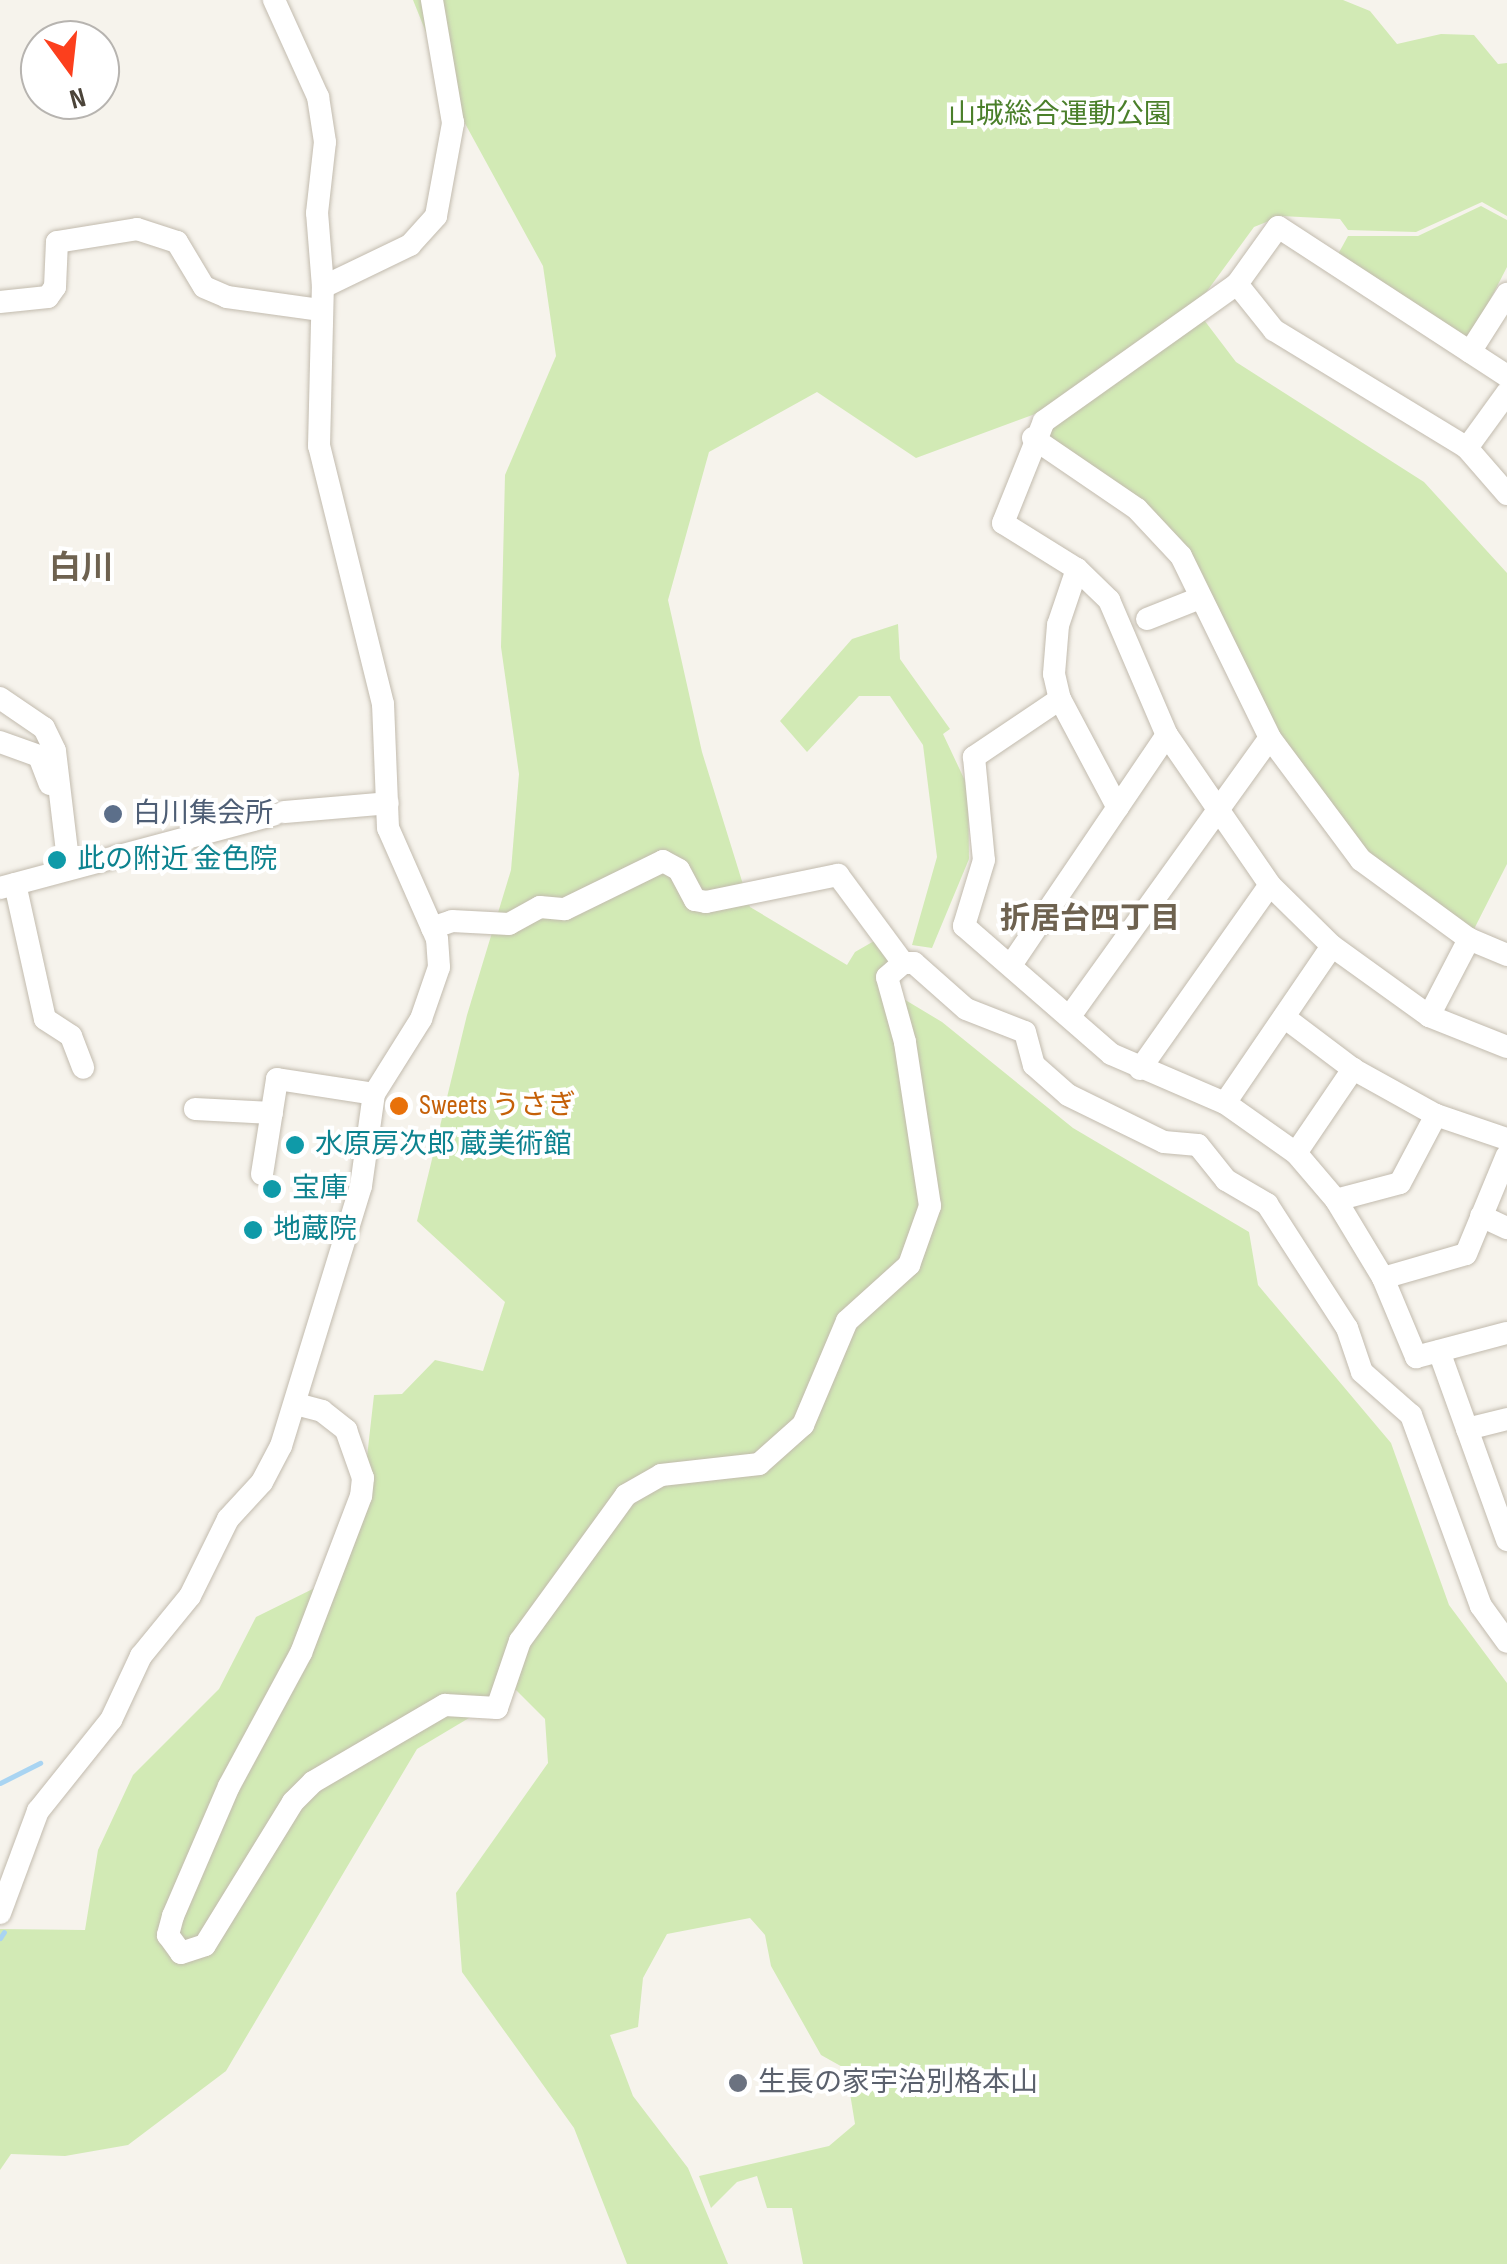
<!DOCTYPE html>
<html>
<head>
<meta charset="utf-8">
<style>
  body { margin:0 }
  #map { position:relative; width:1507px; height:2264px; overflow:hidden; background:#f6f3ec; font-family:"Sofia Sans Condensed","Noto Sans JP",sans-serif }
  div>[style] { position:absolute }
  .green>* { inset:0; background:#d2eab5 }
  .stream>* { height:5px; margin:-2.5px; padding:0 2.5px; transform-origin:2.5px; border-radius:2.5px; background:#a9d4f2 }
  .roads { filter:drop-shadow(0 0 2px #c2bbae) drop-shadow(0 0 2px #c2bbae) }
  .minor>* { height:22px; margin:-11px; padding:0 11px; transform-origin:11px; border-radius:11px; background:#fff }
  .dots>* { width:28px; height:28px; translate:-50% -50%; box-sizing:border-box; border:5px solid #fff; border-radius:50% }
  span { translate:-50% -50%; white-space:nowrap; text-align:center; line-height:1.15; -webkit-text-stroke:8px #fff; paint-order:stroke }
  .park-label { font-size:28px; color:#4a7f2a }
  .service-label { font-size:28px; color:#4e5e75 }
  .left { translate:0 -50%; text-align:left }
  .culture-label { font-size:28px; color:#0d838f }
  .food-label { font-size:28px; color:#c56008 }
  .worship-label { font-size:28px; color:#5b616d }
  .neighbourhood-label { font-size:30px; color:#6e6250; font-weight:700 }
  .quarter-label { font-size:32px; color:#6e6250; font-weight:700 }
  .north { position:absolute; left:20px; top:20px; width:100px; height:100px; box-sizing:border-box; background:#fff; border:2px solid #b7b4b0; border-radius:50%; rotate:165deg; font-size:28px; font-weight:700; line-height:40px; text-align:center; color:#4b4439 }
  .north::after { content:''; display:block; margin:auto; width:35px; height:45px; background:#fc3f1d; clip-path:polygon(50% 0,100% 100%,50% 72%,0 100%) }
</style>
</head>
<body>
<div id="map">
  <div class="green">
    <i style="clip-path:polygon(413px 0,1343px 0,1370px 11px,1397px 44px,1441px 34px,1474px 35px,1498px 64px,1507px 63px,1507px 216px,1482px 202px,1416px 232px,1348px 230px,1340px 219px,1281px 216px,1254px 227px,1202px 298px,1059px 400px,1198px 312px,1236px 362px,1424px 482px,1507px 573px,1507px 864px,1469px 939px,1361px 860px,1270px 738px,1181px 556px,1033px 438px,1046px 410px,916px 458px,817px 392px,709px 452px,668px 600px,702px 752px,750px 907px,847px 965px,855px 952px,881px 937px,896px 957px,882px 986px,942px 1022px,1073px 1128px,1249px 1232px,1258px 1285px,1391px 1443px,1449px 1605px,1507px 1683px,1507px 2264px,803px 2264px,792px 2208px,767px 2208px,757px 2176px,737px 2182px,711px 2208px,699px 2176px,829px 2146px,855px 2124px,846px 2069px,821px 2055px,771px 1966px,765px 1935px,750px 1918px,667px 1934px,643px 1978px,638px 2027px,610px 2035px,633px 2096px,688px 2168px,728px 2264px,627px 2264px,574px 2128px,462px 1972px,456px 1893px,548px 1763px,545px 1719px,516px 1690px,417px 1749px,226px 2071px,128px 2145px,65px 2156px,11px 2154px,0 2170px,0 1929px,85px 1930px,98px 1850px,133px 1775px,219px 1689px,256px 1617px,337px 1577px,367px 1457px,374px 1395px,402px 1394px,435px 1360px,483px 1371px,505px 1302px,417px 1221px,467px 1015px,511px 870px,519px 774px,501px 647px,505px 475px,556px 356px,543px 266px,456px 107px)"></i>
    <i style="clip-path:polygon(1481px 206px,1507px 220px,1507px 267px,1471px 337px,1459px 337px,1337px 256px,1348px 236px,1418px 236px)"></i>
    <i style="clip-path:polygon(898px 624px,900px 659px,950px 729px,943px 734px,968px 787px,969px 859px,932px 948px,912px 945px,937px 857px,923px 745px,890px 696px,859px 696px,807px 752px,780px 721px,852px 639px)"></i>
  </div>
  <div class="stream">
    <i style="left:0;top:1783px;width:45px;rotate:-26.6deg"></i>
    <i style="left:0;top:1938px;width:7px;rotate:-56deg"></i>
  </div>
  <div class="roads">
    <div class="minor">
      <i style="left:1237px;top:284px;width:59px;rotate:51.2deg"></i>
      <i style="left:1274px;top:330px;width:226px;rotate:31.4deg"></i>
      <i style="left:1467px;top:448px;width:61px;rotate:49deg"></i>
      <i style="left:323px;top:287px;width:97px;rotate:-25.8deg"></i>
      <i style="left:410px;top:245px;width:39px;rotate:-48deg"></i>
      <i style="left:436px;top:216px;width:95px;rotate:-79.6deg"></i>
      <i style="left:453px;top:123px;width:125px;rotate:-99.7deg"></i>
      <i style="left:0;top:302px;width:48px;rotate:-5.9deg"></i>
      <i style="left:48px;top:297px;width:12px;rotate:-55deg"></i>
      <i style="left:55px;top:287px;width:45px;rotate:-87.5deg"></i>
      <i style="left:57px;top:242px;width:81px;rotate:-9.2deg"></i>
      <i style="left:137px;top:229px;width:42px;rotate:18deg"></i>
      <i style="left:177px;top:242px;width:52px;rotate:59deg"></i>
      <i style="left:204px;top:287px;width:25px;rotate:23deg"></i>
      <i style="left:227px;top:297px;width:95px;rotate:7.9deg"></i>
      <i style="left:1470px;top:352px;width:69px;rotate:-57.5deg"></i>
      <i style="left:1507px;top:376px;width:273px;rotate:-146.9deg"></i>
      <i style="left:1278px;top:227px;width:70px;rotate:125.7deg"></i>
      <i style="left:1237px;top:284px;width:237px;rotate:144.6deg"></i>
      <i style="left:1044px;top:421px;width:110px;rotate:111.9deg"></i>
      <i style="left:1003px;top:523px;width:87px;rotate:31.9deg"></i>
      <i style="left:1077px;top:569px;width:45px;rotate:44.1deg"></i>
      <i style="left:1109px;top:600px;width:147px;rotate:66.8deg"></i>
      <i style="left:1167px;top:735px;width:182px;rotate:55.5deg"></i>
      <i style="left:1270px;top:885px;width:87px;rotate:44.5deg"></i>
      <i style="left:1332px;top:946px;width:120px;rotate:35.8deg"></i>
      <i style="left:1429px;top:1016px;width:84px;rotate:21.7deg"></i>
      <i style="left:1033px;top:438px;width:126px;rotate:34.3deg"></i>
      <i style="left:1137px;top:509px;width:64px;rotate:46.9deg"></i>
      <i style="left:1181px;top:556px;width:203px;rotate:63.9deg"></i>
      <i style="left:1270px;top:738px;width:152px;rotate:53.3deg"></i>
      <i style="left:1361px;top:860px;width:134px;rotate:36.2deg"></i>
      <i style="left:1469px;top:939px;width:41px;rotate:22.8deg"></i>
      <i style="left:1467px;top:448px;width:68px;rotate:-54deg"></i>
      <i style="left:1077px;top:569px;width:59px;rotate:108.7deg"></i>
      <i style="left:1058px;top:625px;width:49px;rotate:94.7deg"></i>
      <i style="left:1054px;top:674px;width:26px;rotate:77deg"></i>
      <i style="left:1060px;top:699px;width:123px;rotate:62deg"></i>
      <i style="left:1147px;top:619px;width:57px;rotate:-21.6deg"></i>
      <i style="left:0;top:698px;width:53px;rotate:34.3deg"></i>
      <i style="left:44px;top:728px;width:25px;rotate:64deg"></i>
      <i style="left:55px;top:751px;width:118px;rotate:83.2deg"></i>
      <i style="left:1060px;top:699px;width:104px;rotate:146deg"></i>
      <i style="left:974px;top:757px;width:103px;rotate:84.5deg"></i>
      <i style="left:984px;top:860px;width:69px;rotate:106.9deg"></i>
      <i style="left:964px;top:926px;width:195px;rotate:41deg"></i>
      <i style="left:1111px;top:1054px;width:124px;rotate:23.3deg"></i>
      <i style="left:1225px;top:1103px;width:87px;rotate:35.2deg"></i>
      <i style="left:1296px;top:1153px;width:62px;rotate:49.6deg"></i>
      <i style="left:1336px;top:1200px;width:91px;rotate:58.9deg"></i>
      <i style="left:1383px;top:1278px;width:86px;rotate:67.3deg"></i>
      <i style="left:1416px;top:1357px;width:94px;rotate:-14.8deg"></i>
      <i style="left:0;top:742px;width:41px;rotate:19.7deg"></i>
      <i style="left:39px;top:756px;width:30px;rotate:69deg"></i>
      <i style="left:284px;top:812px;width:104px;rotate:-4.9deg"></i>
      <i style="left:15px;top:884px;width:138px;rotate:77.5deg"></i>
      <i style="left:45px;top:1019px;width:31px;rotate:33deg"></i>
      <i style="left:71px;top:1036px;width:34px;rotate:69deg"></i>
      <i style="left:0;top:888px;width:283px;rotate:-15deg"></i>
      <i style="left:432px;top:928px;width:21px;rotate:-19deg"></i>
      <i style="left:452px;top:921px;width:57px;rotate:3deg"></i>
      <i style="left:509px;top:924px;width:35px;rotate:-29deg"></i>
      <i style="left:540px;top:907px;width:25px;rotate:5deg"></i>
      <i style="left:565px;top:909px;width:109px;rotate:-26.1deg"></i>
      <i style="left:663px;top:861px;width:18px;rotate:29deg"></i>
      <i style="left:679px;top:870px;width:34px;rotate:62deg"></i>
      <i style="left:695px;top:900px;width:11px;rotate:10deg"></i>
      <i style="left:706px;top:902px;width:135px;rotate:-11.6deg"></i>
      <i style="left:838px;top:875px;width:109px;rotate:53.5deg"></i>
      <i style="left:1011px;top:965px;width:278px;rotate:-55.9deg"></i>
      <i style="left:1070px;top:1016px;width:342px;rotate:-54.3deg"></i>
      <i style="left:1429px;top:1016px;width:87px;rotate:-62.5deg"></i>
      <i style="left:1284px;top:1017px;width:86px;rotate:37deg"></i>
      <i style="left:1353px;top:1069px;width:95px;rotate:29deg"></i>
      <i style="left:1436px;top:1115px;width:75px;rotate:18.7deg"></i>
      <i style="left:1140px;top:1069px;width:225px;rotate:-54.8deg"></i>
      <i style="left:1225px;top:1103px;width:190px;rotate:-55.7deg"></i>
      <i style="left:195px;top:1109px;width:77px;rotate:3deg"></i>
      <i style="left:1296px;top:1153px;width:102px;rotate:-55.8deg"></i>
      <i style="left:262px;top:1174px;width:96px;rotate:-81deg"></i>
      <i style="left:277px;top:1079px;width:98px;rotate:8.8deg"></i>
      <i style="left:1336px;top:1200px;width:66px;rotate:-14.9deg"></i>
      <i style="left:1400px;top:1183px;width:77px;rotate:-62.1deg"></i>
      <i style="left:1481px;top:1216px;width:29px;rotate:25deg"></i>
      <i style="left:1383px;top:1278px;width:86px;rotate:-16.1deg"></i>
      <i style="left:1466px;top:1254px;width:107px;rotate:-67.5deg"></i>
      <i style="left:1439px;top:1351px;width:201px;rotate:70.2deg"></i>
      <i style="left:296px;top:1404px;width:27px;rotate:15deg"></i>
      <i style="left:322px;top:1411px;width:31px;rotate:38deg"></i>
      <i style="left:346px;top:1430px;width:51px;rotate:70.5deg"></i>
      <i style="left:363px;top:1478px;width:18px;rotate:96deg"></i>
      <i style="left:361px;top:1496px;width:168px;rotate:110.9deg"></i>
      <i style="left:301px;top:1653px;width:151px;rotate:118.4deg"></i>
      <i style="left:229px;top:1786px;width:142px;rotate:113.3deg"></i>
      <i style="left:173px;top:1916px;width:20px;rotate:105deg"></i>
      <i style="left:168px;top:1935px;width:22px;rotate:54deg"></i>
      <i style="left:181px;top:1953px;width:25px;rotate:-18deg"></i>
      <i style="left:205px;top:1945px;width:168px;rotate:-58.4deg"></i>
      <i style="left:293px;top:1802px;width:28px;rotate:-45deg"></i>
      <i style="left:313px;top:1782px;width:153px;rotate:-30.3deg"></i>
      <i style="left:445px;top:1705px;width:52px;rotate:3.3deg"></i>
      <i style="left:497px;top:1708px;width:71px;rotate:-71.1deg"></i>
      <i style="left:520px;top:1641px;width:180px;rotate:-54deg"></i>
      <i style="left:626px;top:1495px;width:40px;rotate:-29.7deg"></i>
      <i style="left:661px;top:1475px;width:99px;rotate:-6.4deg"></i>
      <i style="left:759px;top:1464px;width:59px;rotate:-41.6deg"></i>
      <i style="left:803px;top:1425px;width:113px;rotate:-67.1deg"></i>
      <i style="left:847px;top:1321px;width:84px;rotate:-42.1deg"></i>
      <i style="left:909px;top:1265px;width:63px;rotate:-70.4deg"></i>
      <i style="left:930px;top:1206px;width:166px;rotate:-98.7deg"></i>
      <i style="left:905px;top:1042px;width:67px;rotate:-105.5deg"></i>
      <i style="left:887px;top:977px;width:21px;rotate:-41deg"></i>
      <i style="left:903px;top:963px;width:11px"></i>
      <i style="left:914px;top:963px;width:69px;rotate:41.5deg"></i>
      <i style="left:966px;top:1009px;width:63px;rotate:21.3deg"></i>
      <i style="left:1025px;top:1032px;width:34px;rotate:75deg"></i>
      <i style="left:1034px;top:1065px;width:45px;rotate:41.4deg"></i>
      <i style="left:1068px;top:1095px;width:107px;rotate:26.1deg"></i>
      <i style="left:1164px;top:1142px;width:34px;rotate:5deg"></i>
      <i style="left:1198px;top:1145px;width:45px;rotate:51.3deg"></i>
      <i style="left:1226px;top:1180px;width:48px;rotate:30.3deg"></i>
      <i style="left:1267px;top:1204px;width:148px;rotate:57.2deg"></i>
      <i style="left:1347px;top:1328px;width:46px;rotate:71.2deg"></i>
      <i style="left:1362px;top:1372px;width:65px;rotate:41.3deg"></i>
      <i style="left:1411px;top:1415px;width:203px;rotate:69.9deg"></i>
      <i style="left:1481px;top:1606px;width:44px;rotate:54.2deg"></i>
      <i style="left:1467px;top:1429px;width:41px;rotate:-14deg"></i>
      <i style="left:0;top:1913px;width:109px;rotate:-69.6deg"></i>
      <i style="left:38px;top:1811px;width:117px;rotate:-51.3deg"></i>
      <i style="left:111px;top:1720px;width:71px;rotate:-64.9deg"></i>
      <i style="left:141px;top:1656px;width:77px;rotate:-50.8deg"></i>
      <i style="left:190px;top:1596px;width:86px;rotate:-63.7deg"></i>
      <i style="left:228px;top:1519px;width:50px;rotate:-47.4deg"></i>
      <i style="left:262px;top:1482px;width:41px;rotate:-62.2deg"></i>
      <i style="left:281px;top:1446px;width:272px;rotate:-72.9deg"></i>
      <i style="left:361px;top:1186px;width:93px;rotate:-82deg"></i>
      <i style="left:374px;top:1094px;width:89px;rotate:-57.9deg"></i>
      <i style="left:421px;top:1019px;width:55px;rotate:-70.9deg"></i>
      <i style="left:439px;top:967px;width:28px;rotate:-94deg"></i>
      <i style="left:437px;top:939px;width:121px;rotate:-113.8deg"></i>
      <i style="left:388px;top:828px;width:124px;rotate:-92.3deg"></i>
      <i style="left:383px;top:704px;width:266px;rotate:-103.9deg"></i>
      <i style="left:319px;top:446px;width:159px;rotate:-88.6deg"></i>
      <i style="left:323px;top:287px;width:74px;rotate:-94.6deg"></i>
      <i style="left:317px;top:213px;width:71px;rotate:-83.6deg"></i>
      <i style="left:325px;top:142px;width:46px;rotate:-98.8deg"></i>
      <i style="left:318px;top:97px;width:107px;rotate:-114.4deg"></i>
    </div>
  </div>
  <div class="dots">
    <i style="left:113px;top:814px;background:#5c6f8a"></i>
    <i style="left:57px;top:860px;background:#0f9aa8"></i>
    <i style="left:399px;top:1106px;background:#e8710a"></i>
    <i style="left:295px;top:1145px;background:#0f9aa8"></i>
    <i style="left:272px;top:1189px;background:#0f9aa8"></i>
    <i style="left:253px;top:1230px;background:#0f9aa8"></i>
    <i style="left:738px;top:2083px;background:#6b7280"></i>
  </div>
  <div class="park-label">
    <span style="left:1060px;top:115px">山城総合運動公園</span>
  </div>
  <div class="service-label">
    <span class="left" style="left:133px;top:814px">白川集会所</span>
  </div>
  <div class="culture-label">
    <span class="left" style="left:77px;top:860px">此の附近 金色院</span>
    <span class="left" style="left:315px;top:1145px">水原房次郎 蔵美術館</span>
    <span class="left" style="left:292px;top:1189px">宝庫</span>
    <span class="left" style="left:273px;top:1230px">地蔵院</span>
  </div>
  <div class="food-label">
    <span class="left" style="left:419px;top:1106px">Sweets うさぎ</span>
  </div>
  <div class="worship-label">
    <span class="left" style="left:758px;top:2083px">生長の家宇治別格本山</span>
  </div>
  <div class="neighbourhood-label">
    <span style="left:1090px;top:919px">折居台四丁目</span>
  </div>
  <div class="quarter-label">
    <span style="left:81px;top:569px">白川</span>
  </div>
  <div class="north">N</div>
</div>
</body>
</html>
